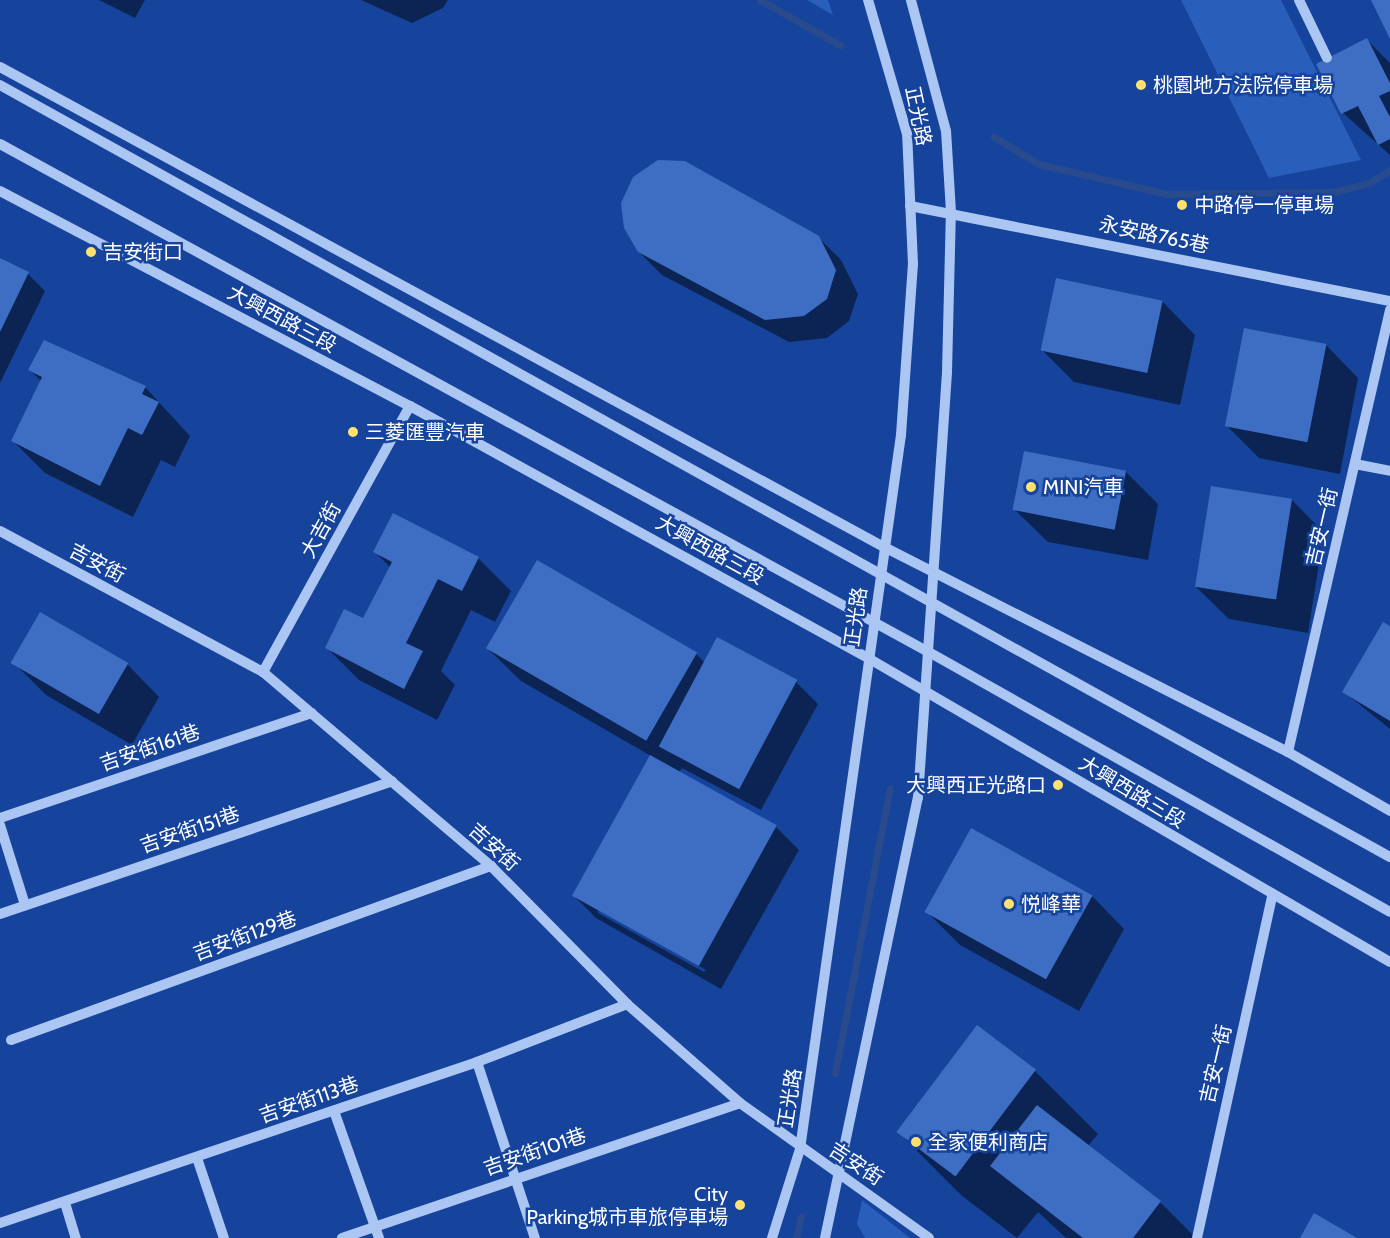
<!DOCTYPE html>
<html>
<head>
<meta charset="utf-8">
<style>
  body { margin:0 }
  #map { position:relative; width:1390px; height:1238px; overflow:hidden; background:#16449c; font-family:Cabin,"Noto Sans TC",sans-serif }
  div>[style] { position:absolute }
  .green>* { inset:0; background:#295eba }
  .shadow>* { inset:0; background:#0007 }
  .stream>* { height:7px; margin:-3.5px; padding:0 3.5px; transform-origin:3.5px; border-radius:3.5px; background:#294b8d }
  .building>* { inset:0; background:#3e6ec3; transform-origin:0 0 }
  .minor>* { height:10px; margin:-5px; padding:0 5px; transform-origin:5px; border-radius:5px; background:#acc6f3 }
  .dots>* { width:16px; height:16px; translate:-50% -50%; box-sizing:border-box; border:3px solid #16449c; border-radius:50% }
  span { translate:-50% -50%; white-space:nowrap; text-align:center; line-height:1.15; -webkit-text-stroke:5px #16449c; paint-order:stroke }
  .poi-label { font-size:20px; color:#fff }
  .left { translate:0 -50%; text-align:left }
  .right { translate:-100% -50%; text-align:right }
  .street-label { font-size:20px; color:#fff }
</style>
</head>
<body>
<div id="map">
  <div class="green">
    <i style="clip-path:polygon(807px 0,828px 0,833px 15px)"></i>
    <i style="clip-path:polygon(1181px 0,1281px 0,1361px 160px,1269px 178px)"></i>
    <i style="clip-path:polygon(862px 1200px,910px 1238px,865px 1238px,857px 1224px)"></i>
  </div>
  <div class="shadow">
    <i style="clip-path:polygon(99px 0,145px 0,135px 18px)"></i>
    <i style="clip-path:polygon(361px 0,448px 0,443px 8px,412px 23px)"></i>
    <i style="clip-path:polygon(1367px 40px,1390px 63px,1390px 155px,1343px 113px,1318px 64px)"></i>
    <i style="clip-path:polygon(818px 237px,841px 260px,858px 294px,849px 321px,827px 338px,789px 342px,662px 275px,639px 252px)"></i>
    <i style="clip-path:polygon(0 260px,28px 274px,45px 291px,0 383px)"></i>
    <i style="clip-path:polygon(1163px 302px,1195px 335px,1180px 405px,1074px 382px,1042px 350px)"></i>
    <i style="clip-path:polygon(1326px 345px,1358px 378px,1340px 474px,1259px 458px,1227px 426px)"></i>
    <i style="clip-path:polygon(30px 370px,145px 387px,190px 436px,175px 467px,161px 460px,133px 517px,45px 473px,13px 441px,42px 382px)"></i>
    <i style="clip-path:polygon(1125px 471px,1158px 504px,1148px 560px,1048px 542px,1015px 510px)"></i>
    <i style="clip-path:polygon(1292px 500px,1324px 533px,1308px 633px,1229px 619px,1196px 587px)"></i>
    <i style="clip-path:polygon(375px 552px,478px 558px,511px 591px,495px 622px,471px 610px,441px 671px,455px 685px,437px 720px,359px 680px,327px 648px,364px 620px,390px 567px)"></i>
    <i style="clip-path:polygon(1390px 628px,1390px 729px,1344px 692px)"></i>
    <i style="clip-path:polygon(evenodd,488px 649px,696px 654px,704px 662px,796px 682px,818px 704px,761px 810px,682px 768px,679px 773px,776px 827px,799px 850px,721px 989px,596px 918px,574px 896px,651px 756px,521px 681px,488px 649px,598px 909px,706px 970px,704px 972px,598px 913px,598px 909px)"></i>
    <i style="clip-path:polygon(13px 662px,127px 664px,159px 697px,132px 745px,46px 695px)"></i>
    <i style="clip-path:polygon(1092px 896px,1124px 929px,1079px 1011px,960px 945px,927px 912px)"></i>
    <i style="clip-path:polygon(1035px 1071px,1098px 1134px,1088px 1146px,1160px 1202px,1196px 1238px,1066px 1238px,1038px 1212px,1017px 1238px,961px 1195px,898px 1132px)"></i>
  </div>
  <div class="stream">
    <i style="left:760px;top:0;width:92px;rotate:29.4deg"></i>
    <i style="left:994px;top:137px;width:52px;rotate:31deg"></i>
    <i style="left:1039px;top:164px;width:131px;rotate:13.2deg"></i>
    <i style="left:1167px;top:194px;width:166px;rotate:-0.7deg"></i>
    <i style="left:1333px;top:192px;width:37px;rotate:-14deg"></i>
    <i style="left:1369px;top:183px;width:25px;rotate:-32deg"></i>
    <i style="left:835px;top:1073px;width:290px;rotate:-79.1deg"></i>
    <i style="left:796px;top:1238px;width:22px;rotate:-77deg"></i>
  </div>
  <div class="building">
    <i style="clip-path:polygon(1371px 0,1390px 0,1390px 39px)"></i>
    <i style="clip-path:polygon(1367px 38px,1390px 83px,1390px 91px,1379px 96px,1390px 117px,1390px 139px,1378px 145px,1358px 106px,1341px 114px,1316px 64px)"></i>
    <i style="clip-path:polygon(658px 160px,685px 161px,819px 236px,836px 270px,827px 299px,804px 316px,765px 320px,638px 252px,624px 228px,621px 203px,633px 177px)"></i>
    <i style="clip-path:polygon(0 258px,29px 272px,0 332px)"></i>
    <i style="left:1056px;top:278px;width:109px;height:74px;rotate:12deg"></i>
    <i style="left:1244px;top:328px;width:84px;height:100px;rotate:11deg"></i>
    <i style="clip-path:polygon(44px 340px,146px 386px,142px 394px,159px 402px,142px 435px,128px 428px,100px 486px,11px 441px,42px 377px,28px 370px)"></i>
    <i style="left:1024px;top:451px;width:104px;height:60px;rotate:11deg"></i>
    <i style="left:1211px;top:486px;width:82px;height:102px;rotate:9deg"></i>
    <i style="clip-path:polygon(393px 513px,479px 557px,462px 591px,438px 579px,406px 643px,423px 651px,404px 689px,325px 648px,344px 609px,363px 618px,392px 562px,373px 552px)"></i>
    <i style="left:537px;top:560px;width:185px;height:102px;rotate:30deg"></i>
    <i style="left:40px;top:612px;width:102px;height:59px;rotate:30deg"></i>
    <i style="clip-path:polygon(1383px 622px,1390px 626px,1390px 721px,1342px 692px)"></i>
    <i style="left:717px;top:637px;width:91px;height:124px;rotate:28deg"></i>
    <i style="left:650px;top:755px;width:145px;height:161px;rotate:29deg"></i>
    <i style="left:971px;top:828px;width:139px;height:96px;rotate:29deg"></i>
    <i style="left:977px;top:1025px;width:74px;height:134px;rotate:37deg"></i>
    <i style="clip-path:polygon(1037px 1105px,1161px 1201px,1133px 1238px,1083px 1238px,990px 1166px)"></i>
    <i style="clip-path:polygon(1314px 1213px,1357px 1238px,1300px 1238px)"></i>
  </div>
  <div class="minor">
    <i style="left:1299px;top:0;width:64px;rotate:64.2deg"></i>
    <i style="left:0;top:67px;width:1006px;rotate:28.5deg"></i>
    <i style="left:884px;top:547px;width:453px;rotate:26.9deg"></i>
    <i style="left:1288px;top:752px;width:118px;rotate:30deg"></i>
    <i style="left:0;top:85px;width:1590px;rotate:29.05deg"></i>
    <i style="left:0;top:144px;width:1057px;rotate:28.68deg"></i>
    <i style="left:927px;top:651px;width:531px;rotate:29.41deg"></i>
    <i style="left:0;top:191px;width:463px;rotate:27.7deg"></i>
    <i style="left:410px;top:406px;width:523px;rotate:28.82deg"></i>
    <i style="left:868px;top:658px;width:604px;rotate:30.22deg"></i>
    <i style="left:910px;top:206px;width:489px;rotate:11.2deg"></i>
    <i style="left:1355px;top:464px;width:36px;rotate:11deg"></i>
    <i style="left:0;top:531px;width:298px;rotate:28.2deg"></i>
    <i style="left:263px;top:672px;width:299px;rotate:40.4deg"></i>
    <i style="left:491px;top:866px;width:194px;rotate:45.4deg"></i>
    <i style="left:627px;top:1004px;width:150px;rotate:41.2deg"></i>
    <i style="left:740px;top:1103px;width:232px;rotate:35.5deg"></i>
    <i style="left:263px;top:672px;width:304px;rotate:-61.1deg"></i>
    <i style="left:1288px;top:752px;width:454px;rotate:-77deg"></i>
    <i style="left:0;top:818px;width:329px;rotate:-18.6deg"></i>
    <i style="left:0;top:825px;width:84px;rotate:72.6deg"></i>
    <i style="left:0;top:914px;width:414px;rotate:-18.7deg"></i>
    <i style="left:11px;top:1040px;width:511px;rotate:-19.93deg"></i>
    <i style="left:477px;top:1062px;width:185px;rotate:71.8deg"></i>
    <i style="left:334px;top:1111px;width:135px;rotate:70.5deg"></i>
    <i style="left:197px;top:1158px;width:84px;rotate:71.4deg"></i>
    <i style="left:65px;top:1203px;width:37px;rotate:73deg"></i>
    <i style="left:0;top:1223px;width:503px;rotate:-18.65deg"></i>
    <i style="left:477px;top:1062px;width:161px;rotate:-21.1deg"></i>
    <i style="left:342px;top:1238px;width:420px;rotate:-18.7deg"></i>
    <i style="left:772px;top:1238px;width:93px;rotate:-72.5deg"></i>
    <i style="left:800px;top:1149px;width:721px;rotate:-81.95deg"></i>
    <i style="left:901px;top:435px;width:171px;rotate:-86deg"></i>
    <i style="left:913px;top:264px;width:130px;rotate:-92.6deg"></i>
    <i style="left:907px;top:134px;width:140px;rotate:-106.2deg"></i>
    <i style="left:825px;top:1238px;width:450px;rotate:-78.1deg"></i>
    <i style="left:918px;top:798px;width:427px;rotate:-86.1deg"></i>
    <i style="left:947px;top:372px;width:160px;rotate:-88.6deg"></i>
    <i style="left:951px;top:212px;width:81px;rotate:-93.5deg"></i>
    <i style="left:946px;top:131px;width:136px;rotate:-105deg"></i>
    <i style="left:1197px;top:1238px;width:349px;rotate:-77.6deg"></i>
  </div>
  <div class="dots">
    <i style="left:1141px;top:85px;background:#ffe26e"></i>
    <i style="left:1182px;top:205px;background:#ffe26e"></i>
    <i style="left:91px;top:252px;background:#ffe26e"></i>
    <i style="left:353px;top:432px;background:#ffe26e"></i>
    <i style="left:1031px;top:487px;background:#ffe26e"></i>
    <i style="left:1058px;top:785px;background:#ffe26e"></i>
    <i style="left:1009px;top:904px;background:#ffe26e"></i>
    <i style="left:916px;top:1142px;background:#ffe26e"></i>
    <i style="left:740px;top:1205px;background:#ffe26e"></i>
  </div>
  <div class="poi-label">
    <span class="left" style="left:1153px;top:85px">桃園地方法院停車場</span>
    <span class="left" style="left:1194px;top:205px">中路停一停車場</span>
    <span class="left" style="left:103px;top:252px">吉安街口</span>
    <span class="left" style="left:365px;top:432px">三菱匯豐汽車</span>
    <span class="left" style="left:1043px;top:487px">MINI汽車</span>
    <span class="right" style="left:1046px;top:785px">大興西正光路口</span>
    <span class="left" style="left:1021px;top:904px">悦峰華</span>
    <span class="left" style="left:928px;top:1142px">全家便利商店</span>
    <span class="right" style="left:728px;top:1206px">City<br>Parking城市車旅停車場</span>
  </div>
  <div class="street-label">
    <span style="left:918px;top:116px;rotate:78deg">正光路</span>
    <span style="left:1154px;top:235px;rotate:12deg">永安路765巷</span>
    <span style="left:282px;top:319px;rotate:28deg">大興西路三段</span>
    <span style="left:1322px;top:527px;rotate:-77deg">吉安一街</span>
    <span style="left:321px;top:530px;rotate:-61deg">大吉街</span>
    <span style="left:710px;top:550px;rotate:29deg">大興西路三段</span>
    <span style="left:97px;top:563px;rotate:28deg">吉安街</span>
    <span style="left:856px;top:617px;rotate:-82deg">正光路</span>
    <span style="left:150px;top:748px;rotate:-19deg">吉安街161巷</span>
    <span style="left:1132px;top:792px;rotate:31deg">大興西路三段</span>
    <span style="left:190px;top:830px;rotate:-19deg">吉安街151巷</span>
    <span style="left:494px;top:847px;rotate:42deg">吉安街</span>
    <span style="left:245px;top:936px;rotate:-20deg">吉安街129巷</span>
    <span style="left:1216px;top:1064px;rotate:-77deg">吉安一街</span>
    <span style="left:790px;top:1098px;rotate:-81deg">正光路</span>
    <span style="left:309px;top:1100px;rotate:-19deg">吉安街113巷</span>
    <span style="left:535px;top:1152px;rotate:-19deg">吉安街101巷</span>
    <span style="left:856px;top:1164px;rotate:33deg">吉安街</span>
  </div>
</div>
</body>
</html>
